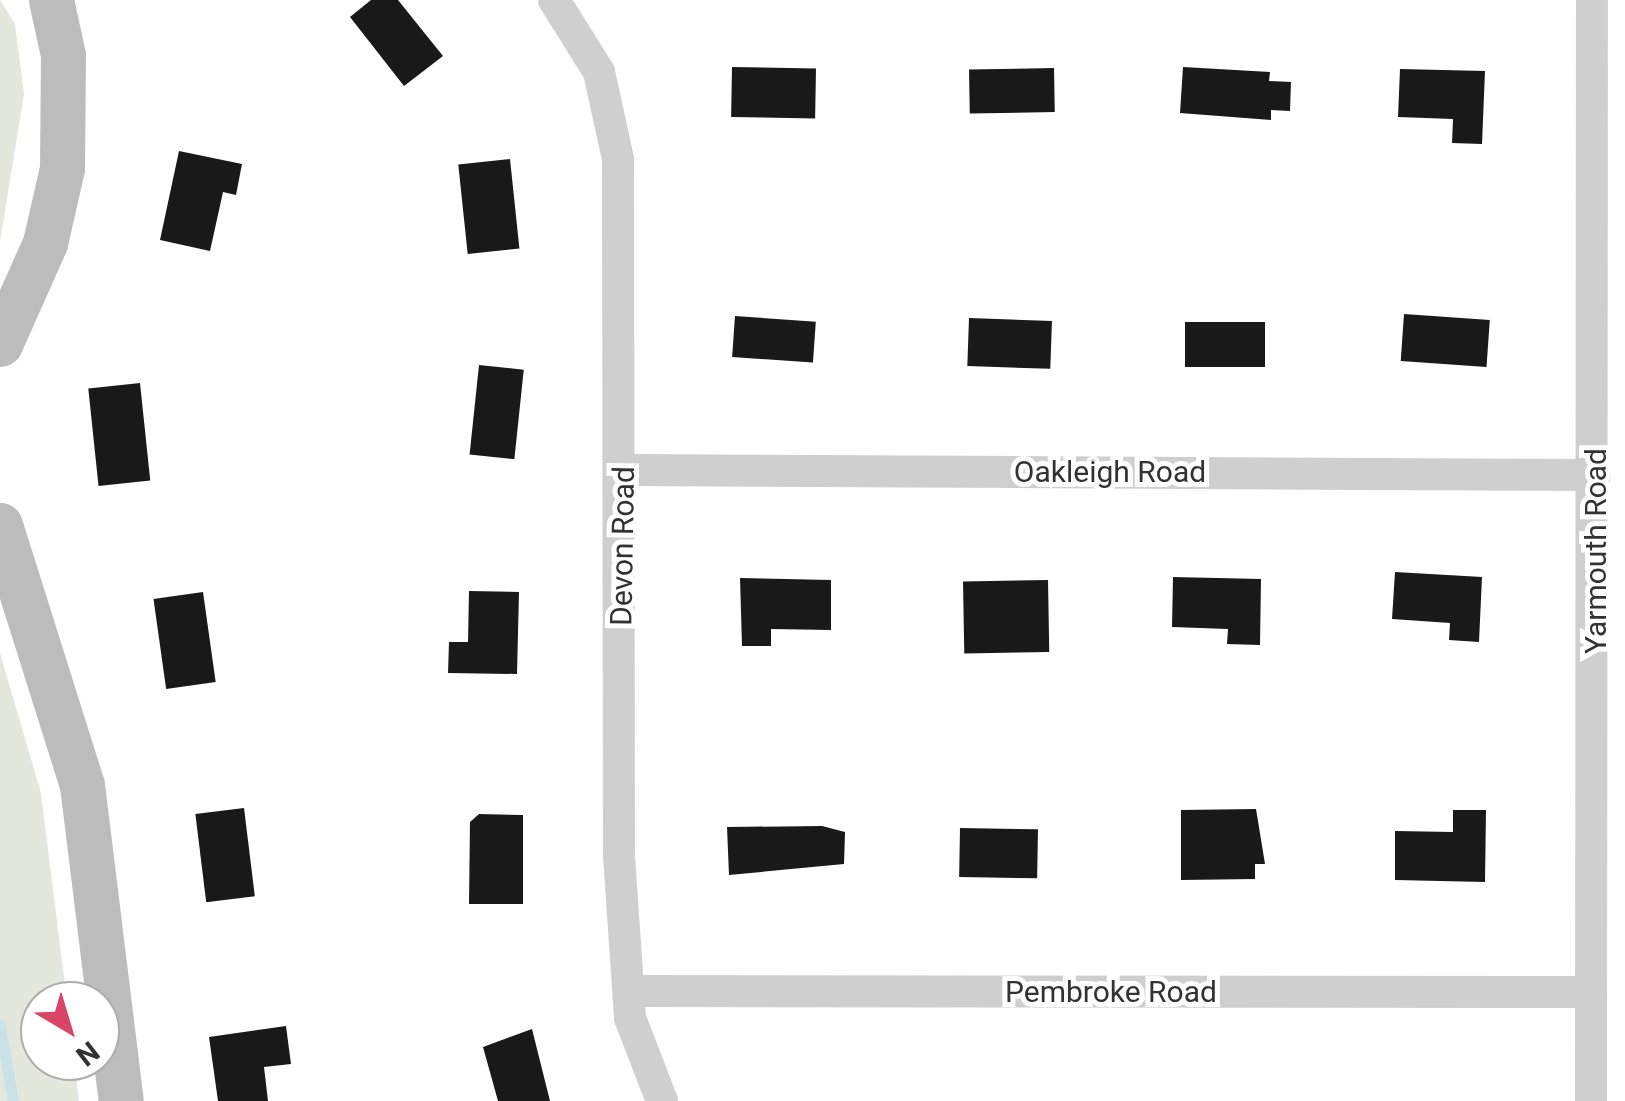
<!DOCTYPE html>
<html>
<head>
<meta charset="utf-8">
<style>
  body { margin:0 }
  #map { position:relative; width:1625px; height:1101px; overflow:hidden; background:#fff; font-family:Roboto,sans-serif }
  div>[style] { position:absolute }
  .green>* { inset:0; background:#e4e8dc }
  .stream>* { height:11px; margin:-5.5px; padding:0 5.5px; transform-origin:5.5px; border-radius:5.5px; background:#cae1e7 }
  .building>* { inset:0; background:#191919; transform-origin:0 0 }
  .street>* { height:32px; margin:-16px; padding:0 16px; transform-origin:16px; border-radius:16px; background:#cfcfcf }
  .secondary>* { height:45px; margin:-22.5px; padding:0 22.5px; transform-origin:22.5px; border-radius:22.5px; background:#bcbcbc }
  span { translate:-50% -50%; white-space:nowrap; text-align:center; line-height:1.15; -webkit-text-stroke:10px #fff; paint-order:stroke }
  .street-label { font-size:30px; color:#323232 }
  .north { position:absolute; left:20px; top:981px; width:100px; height:100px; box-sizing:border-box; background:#fff; border:2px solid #adadad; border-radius:50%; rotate:142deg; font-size:28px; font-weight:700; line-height:40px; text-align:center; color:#323232 }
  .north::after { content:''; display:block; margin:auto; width:35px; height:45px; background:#d74568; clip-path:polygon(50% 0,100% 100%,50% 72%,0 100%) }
</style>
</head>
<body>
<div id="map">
  <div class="green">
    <i style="clip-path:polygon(0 0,15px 24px,24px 94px,0 242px)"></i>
    <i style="clip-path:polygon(0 653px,41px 793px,67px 1001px,40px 1001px,40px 1061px,74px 1061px,79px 1101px,0 1101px)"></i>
  </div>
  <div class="stream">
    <i style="left:0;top:1025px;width:77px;rotate:80.3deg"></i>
  </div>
  <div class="building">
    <i style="clip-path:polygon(371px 0,398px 0,443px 56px,404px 86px,350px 17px)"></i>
    <i style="left:732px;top:67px;width:84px;height:50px;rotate:1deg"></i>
    <i style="clip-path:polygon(1183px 67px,1270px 72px,1269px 81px,1291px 82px,1290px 111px,1271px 110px,1271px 120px,1180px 113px)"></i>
    <i style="left:1054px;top:68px;width:44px;height:85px;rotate:89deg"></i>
    <i style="clip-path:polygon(1400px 69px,1485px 71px,1482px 144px,1452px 143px,1453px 119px,1398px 117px)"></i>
    <i style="clip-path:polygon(179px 151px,242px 164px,236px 195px,223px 192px,210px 251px,160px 240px)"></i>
    <i style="left:510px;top:159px;width:90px;height:52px;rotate:84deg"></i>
    <i style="left:1404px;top:314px;width:86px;height:47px;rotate:4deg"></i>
    <i style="left:735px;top:316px;width:81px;height:41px;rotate:4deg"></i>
    <i style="left:969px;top:318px;width:83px;height:48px;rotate:2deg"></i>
    <i style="left:1185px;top:322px;width:80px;height:45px"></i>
    <i style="left:479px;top:365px;width:45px;height:90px;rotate:6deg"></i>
    <i style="left:140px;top:383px;width:98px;height:52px;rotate:84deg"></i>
    <i style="clip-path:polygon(1395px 572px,1482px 577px,1479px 642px,1449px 640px,1450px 623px,1392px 619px)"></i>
    <i style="clip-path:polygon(1173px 577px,1261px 579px,1260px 645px,1227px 644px,1228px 629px,1172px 627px)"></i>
    <i style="clip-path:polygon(740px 578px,831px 580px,831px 630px,771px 629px,771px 646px,742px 646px)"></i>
    <i style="left:1048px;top:580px;width:72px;height:85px;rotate:89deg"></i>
    <i style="clip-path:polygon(469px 591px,519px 592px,517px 674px,448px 673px,449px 642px,468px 642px)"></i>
    <i style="left:203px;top:592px;width:91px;height:50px;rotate:82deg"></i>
    <i style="left:244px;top:808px;width:89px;height:49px;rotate:83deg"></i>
    <i style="clip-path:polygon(1256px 809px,1265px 864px,1255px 864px,1255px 879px,1181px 880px,1181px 810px)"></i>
    <i style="clip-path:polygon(1453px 810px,1486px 810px,1485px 882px,1395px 880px,1395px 831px,1453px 832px)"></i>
    <i style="clip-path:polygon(479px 814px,523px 815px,523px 904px,469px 904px,470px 822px)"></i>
    <i style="clip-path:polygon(822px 826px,845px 832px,844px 864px,729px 875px,727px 827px)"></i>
    <i style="left:960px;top:828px;width:78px;height:49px;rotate:1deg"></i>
    <i style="clip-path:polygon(286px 1026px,291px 1064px,264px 1067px,268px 1101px,218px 1101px,209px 1037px)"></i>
    <i style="clip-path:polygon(532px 1029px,550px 1101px,498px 1101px,483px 1047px)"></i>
  </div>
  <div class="street">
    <i style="left:554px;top:0;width:85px;rotate:58deg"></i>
    <i style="left:599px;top:72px;width:89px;rotate:77.7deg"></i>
    <i style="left:618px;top:159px;width:697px;rotate:89.92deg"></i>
    <i style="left:619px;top:856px;width:162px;rotate:86.1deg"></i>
    <i style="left:630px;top:1018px;width:89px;rotate:68.9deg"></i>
    <i style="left:625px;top:470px;width:970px;rotate:0.3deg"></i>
    <i style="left:633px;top:991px;width:956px;rotate:0.06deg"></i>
    <i style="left:1591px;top:1101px;width:1101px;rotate:-89.95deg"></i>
  </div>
  <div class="secondary">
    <i style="left:0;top:344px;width:111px;rotate:-66deg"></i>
    <i style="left:45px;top:243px;width:77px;rotate:-77.2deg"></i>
    <i style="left:62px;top:168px;width:113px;rotate:-89.5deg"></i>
    <i style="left:63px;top:55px;width:56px;rotate:-102.3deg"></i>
    <i style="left:0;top:525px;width:273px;rotate:72.5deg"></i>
    <i style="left:82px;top:785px;width:318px;rotate:83deg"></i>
  </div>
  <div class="street-label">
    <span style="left:1110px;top:472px">Oakleigh Road</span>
    <span style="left:623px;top:546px;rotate:-89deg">Devon Road</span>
    <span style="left:1596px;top:551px;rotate:-90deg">Yarmouth Road</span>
    <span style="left:1111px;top:992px">Pembroke Road</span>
  </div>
  <div class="north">N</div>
</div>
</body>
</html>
